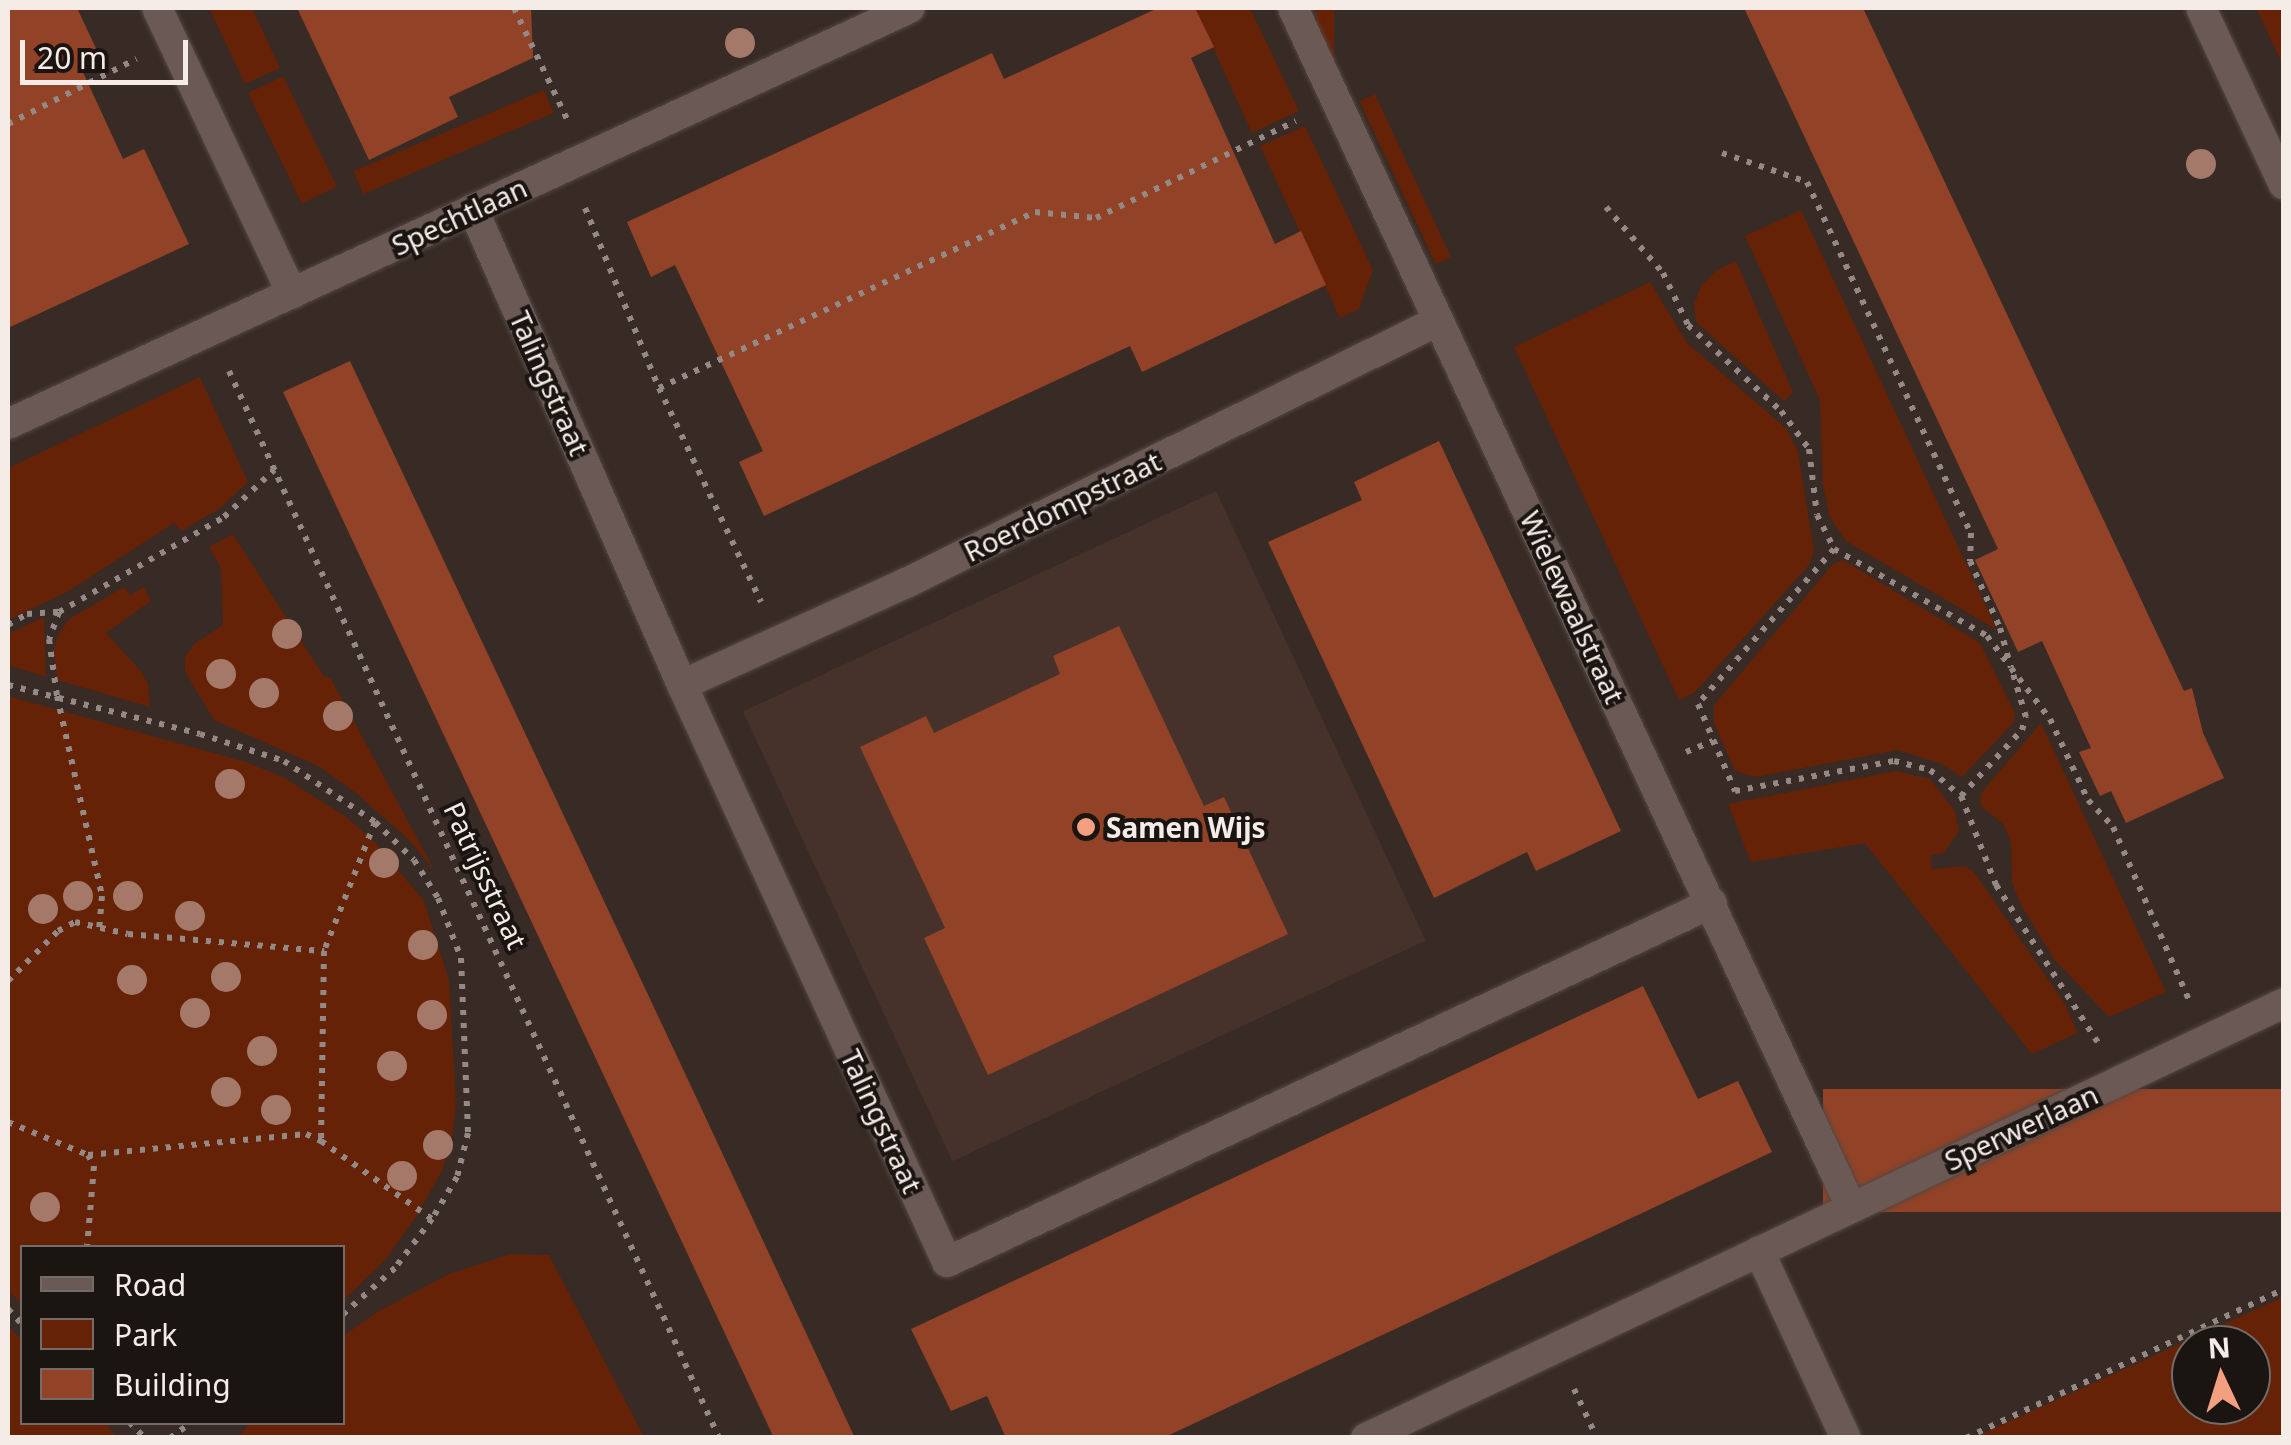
<!DOCTYPE html>
<html>
<head>
<meta charset="utf-8">
<style>
  body { margin:0 }
  #map { position:relative; width:2291px; height:1445px; overflow:hidden; background:#382a25; font-family:"Noto Sans",sans-serif }
  div>[style] { position:absolute }
  .built>* { inset:0; background:#47322b; transform-origin:0 0 }
  .green>* { inset:0; background:#652206; transform-origin:0 0 }
  .building>* { inset:0; background:#924327; transform-origin:0 0 }
  .path>* { height:6px; margin-top:-3px; transform-origin:0; background:repeating-linear-gradient(90deg,#948984 0 5px,transparent 0 13px) }
  .roads { filter:drop-shadow(0 0 2px #524742) drop-shadow(0 0 2px #524742) }
  .minor>* { height:30px; margin:-15px; padding:0 15px; transform-origin:15px; border-radius:15px; background:#6a5954 }
  .trees>* { width:30px; height:30px; margin:-15px; border-radius:50%; background:#a5796a }
  .dots>* { width:28px; height:28px; translate:-50% -50%; box-sizing:border-box; border:5px solid #1b1512; border-radius:50% }
  span { translate:-50% -50%; white-space:nowrap; text-align:center; line-height:1.15; -webkit-text-stroke:8px #1b1512; paint-order:stroke }
  .street-label { font-size:28px; color:#f5ece8 }
  .poi-label { font-size:28px; color:#f5ece8; font-weight:700 }
  .left { translate:0 -50%; text-align:left }
  .frame { position:absolute; inset:0; border:10px solid #f5ece8; pointer-events:none }
  .legend { position:absolute; left:20px; top:1245px; width:325px; height:180px; box-sizing:border-box; background:#1b1512; border:2px solid #726b68; margin:0; padding:12px 18px; list-style:none; font-size:30px; color:#f5ece8 }
  .legend li { display:flex; align-items:center; gap:20px; height:50px }
  .legend b { width:50px; border:2px solid #726b68 }
  .north { position:absolute; left:2171px; top:1325px; width:100px; height:100px; box-sizing:border-box; background:#1b1512; border:2px solid #726b68; border-radius:50%; rotate:356deg; font-size:28px; font-weight:700; line-height:40px; text-align:center; color:#f5ece8 }
  .north::after { content:''; display:block; margin:auto; width:35px; height:45px; background:#f39f82; clip-path:polygon(50% 0,100% 100%,50% 72%,0 100%) }
  .scale { position:absolute; left:20px; top:40px; width:168px; height:45px; box-sizing:border-box; border:5px solid #f5ece8; border-top:0; padding-left:12px; font-size:30px; line-height:35px; white-space:nowrap; color:#f5ece8; -webkit-text-stroke:8px #1b1512; paint-order:stroke }
</style>
</head>
<body>
<div id="map">
  <div class="built">
    <i style="left:1216px;top:491px;width:496px;height:522px;rotate:65deg"></i>
  </div>
  <div class="green">
    <i style="clip-path:polygon(209px 8px,252px 8px,280px 68px,245px 84px)"></i>
    <i style="clip-path:polygon(1195px 8px,1250px 8px,1299px 111px,1252px 133px)"></i>
    <i style="left:1316px;top:8px;width:18px;height:86px"></i>
    <i style="clip-path:polygon(2256px 8px,2283px 8px,2283px 65px)"></i>
    <i style="left:283px;top:76px;width:123px;height:39px;rotate:64deg"></i>
    <i style="left:544px;top:90px;width:25px;height:207px;rotate:67deg"></i>
    <i style="left:1375px;top:94px;width:180px;height:17px;rotate:65deg"></i>
    <i style="clip-path:polygon(1305px 126px,1373px 270px,1359px 309px,1340px 318px,1260px 146px)"></i>
    <i style="clip-path:polygon(1801px 210px,1997px 630px,1846px 541px,1830px 517px,1823px 486px,1820px 400px,1745px 236px)"></i>
    <i style="clip-path:polygon(1736px 261px,1793px 392px,1784px 401px,1696px 322px,1694px 304px,1701px 286px,1717px 270px)"></i>
    <i style="clip-path:polygon(1650px 282px,1687px 343px,1787px 429px,1798px 452px,1814px 551px,1809px 565px,1694px 693px,1679px 700px,1514px 347px)"></i>
    <i style="clip-path:polygon(200px 377px,248px 482px,219px 509px,181px 531px,174px 523px,67px 592px,8px 620px,8px 468px)"></i>
    <i style="clip-path:polygon(233px 534px,323px 675px,331px 679px,435px 871px,408px 839px,356px 793px,318px 766px,214px 720px,185px 672px,185px 657px,194px 644px,223px 625px,221px 568px,209px 547px)"></i>
    <i style="clip-path:polygon(1843px 560px,1980px 643px,2015px 713px,2014px 722px,1962px 777px,1942px 764px,1898px 750px,1756px 777px,1735px 771px,1714px 723px,1714px 705px,1833px 564px)"></i>
    <i style="clip-path:polygon(124px 587px,130px 595px,144px 587px,151px 601px,106px 633px,141px 671px,148px 684px,150px 707px,57px 680px,54px 648px,59px 633px,69px 619px)"></i>
    <i style="clip-path:polygon(44px 617px,46px 677px,8px 665px,8px 634px)"></i>
    <i style="clip-path:polygon(8px 696px,246px 762px,283px 777px,345px 816px,375px 842px,424px 901px,449px 980px,456px 1102px,452px 1139px,442px 1171px,417px 1215px,387px 1258px,343px 1301px,342px 1248px,22px 1248px,22px 1305px,8px 1290px)"></i>
    <i style="clip-path:polygon(2041px 723px,2166px 992px,2109px 1017px,2054px 959px,2022px 907px,2012px 883px,2011px 843px,2004px 825px,1980px 805px,1981px 793px)"></i>
    <i style="clip-path:polygon(1896px 771px,1930px 779px,1955px 811px,1959px 831px,1944px 853px,1930px 856px,1932px 869px,1965px 866px,1974px 872px,2065px 1004px,2078px 1033px,2032px 1054px,1865px 843px,1751px 862px,1728px 804px)"></i>
    <i style="clip-path:polygon(511px 1254px,549px 1255px,644px 1437px,238px 1437px,250px 1423px,342px 1422px,343px 1336px,377px 1312px,449px 1274px)"></i>
    <i style="clip-path:polygon(evenodd,2283px 1297px,2283px 1437px,1975px 1437px,2283px 1297px,2191px 1345px,2251px 1345px,2251px 1405px,2191px 1405px,2191px 1345px)"></i>
    <i style="clip-path:polygon(8px 1326px,22px 1340px,22px 1422px,106px 1423px,116px 1437px,8px 1437px)"></i>
  </div>
  <div class="building">
    <i style="clip-path:polygon(8px 8px,77px 8px,101px 59px,81px 68px,123px 159px,144px 149px,189px 244px,8px 328px)"></i>
    <i style="clip-path:polygon(297px 8px,531px 8px,533px 58px,449px 97px,458px 117px,369px 160px)"></i>
    <i style="clip-path:polygon(1158px 8px,1195px 8px,1214px 47px,1191px 58px,1275px 244px,1301px 231px,1326px 285px,1142px 372px,1130px 346px,764px 516px,739px 462px,763px 451px,675px 265px,651px 277px,627px 222px,992px 53px,1004px 79px)"></i>
    <i style="clip-path:polygon(1744px 8px,1863px 8px,2184px 691px,2192px 688px,2203px 733px,2224px 778px,2126px 823px,2111px 791px,2100px 796px,2079px 752px,2091px 748px,2042px 641px,2018px 652px,1975px 560px,1998px 549px)"></i>
    <i style="clip-path:polygon(350px 361px,690px 1084px,855px 1438px,774px 1438px,356px 548px,283px 392px)"></i>
    <i style="clip-path:polygon(1439px 441px,1621px 831px,1536px 871px,1527px 852px,1434px 898px,1268px 542px,1362px 500px,1354px 482px)"></i>
    <i style="clip-path:polygon(1119px 626px,1204px 806px,1224px 797px,1288px 934px,988px 1075px,924px 938px,945px 928px,860px 747px,926px 716px,934px 733px,1060px 674px,1053px 656px)"></i>
    <i style="clip-path:polygon(1643px 986px,1698px 1099px,1738px 1081px,1772px 1152px,1163px 1438px,1006px 1438px,987px 1396px,951px 1411px,911px 1329px)"></i>
    <i style="left:2284px;top:1089px;width:123px;height:461px;rotate:90deg"></i>
  </div>
  <div class="path">
    <i style="left:514px;top:8px;width:123px;rotate:64.5deg"></i>
    <i style="left:8px;top:124px;width:144px;rotate:-26.9deg"></i>
    <i style="left:1722px;top:153px;width:90px;rotate:18.8deg"></i>
    <i style="left:1807px;top:182px;width:387px;rotate:65deg"></i>
    <i style="left:1971px;top:533px;width:28px;rotate:92deg"></i>
    <i style="left:1970px;top:561px;width:73px;rotate:65.9deg"></i>
    <i style="left:2000px;top:628px;width:41px;rotate:74.6deg"></i>
    <i style="left:2011px;top:668px;width:64px;rotate:52.6deg"></i>
    <i style="left:2050px;top:719px;width:89px;rotate:64.9deg"></i>
    <i style="left:2088px;top:800px;width:37px;rotate:47deg"></i>
    <i style="left:2113px;top:827px;width:191px;rotate:66.3deg"></i>
    <i style="left:1606px;top:207px;width:87px;rotate:49.2deg"></i>
    <i style="left:1663px;top:273px;width:58px;rotate:64.3deg"></i>
    <i style="left:1688px;top:325px;width:127px;rotate:42.8deg"></i>
    <i style="left:1781px;top:411px;width:47px;rotate:53.6deg"></i>
    <i style="left:1809px;top:449px;width:66px;rotate:83.1deg"></i>
    <i style="left:1817px;top:515px;width:38px;rotate:63deg"></i>
    <i style="left:1834px;top:549px;width:176px;rotate:29.6deg"></i>
    <i style="left:1987px;top:636px;width:34px;rotate:53deg"></i>
    <i style="left:585px;top:208px;width:195px;rotate:67.7deg"></i>
    <i style="left:659px;top:388px;width:237px;rotate:64.5deg"></i>
    <i style="left:229px;top:371px;width:1174px;rotate:65.33deg"></i>
    <i style="left:659px;top:388px;width:415px;rotate:-25.1deg"></i>
    <i style="left:1035px;top:212px;width:61px;rotate:5.6deg"></i>
    <i style="left:1096px;top:218px;width:222px;rotate:-25.9deg"></i>
    <i style="left:1834px;top:549px;width:206px;rotate:131.3deg"></i>
    <i style="left:1698px;top:704px;width:95px;rotate:67deg"></i>
    <i style="left:1735px;top:791px;width:162px;rotate:-10.7deg"></i>
    <i style="left:1894px;top:761px;width:37px;rotate:14deg"></i>
    <i style="left:1930px;top:770px;width:40px;rotate:40deg"></i>
    <i style="left:1961px;top:796px;width:96px;rotate:68.5deg"></i>
    <i style="left:1996px;top:885px;width:189px;rotate:57.1deg"></i>
    <i style="left:59px;top:612px;width:29px;rotate:110deg"></i>
    <i style="left:49px;top:639px;width:58px;rotate:82deg"></i>
    <i style="left:57px;top:696px;width:205px;rotate:77.3deg"></i>
    <i style="left:102px;top:896px;width:32px;rotate:95deg"></i>
    <i style="left:8px;top:625px;width:22px;rotate:-30deg"></i>
    <i style="left:27px;top:614px;width:32px;rotate:-4deg"></i>
    <i style="left:59px;top:612px;width:190px;rotate:-29.9deg"></i>
    <i style="left:224px;top:517px;width:69px;rotate:-43.2deg"></i>
    <i style="left:8px;top:685px;width:198px;rotate:14.3deg"></i>
    <i style="left:200px;top:734px;width:88px;rotate:17.8deg"></i>
    <i style="left:284px;top:761px;width:110px;rotate:33.8deg"></i>
    <i style="left:375px;top:822px;width:54px;rotate:44.3deg"></i>
    <i style="left:414px;top:860px;width:45px;rotate:57.7deg"></i>
    <i style="left:438px;top:898px;width:64px;rotate:69deg"></i>
    <i style="left:461px;top:958px;width:175px;rotate:87.7deg"></i>
    <i style="left:468px;top:1133px;width:45px;rotate:104deg"></i>
    <i style="left:457px;top:1177px;width:49px;rotate:120.8deg"></i>
    <i style="left:432px;top:1219px;width:61px;rotate:127.1deg"></i>
    <i style="left:395px;top:1268px;width:71px;rotate:138.4deg"></i>
    <i style="left:1686px;top:752px;width:29px;rotate:-22deg"></i>
    <i style="left:1961px;top:796px;width:90px;rotate:-47.3deg"></i>
    <i style="left:2022px;top:730px;width:14px;rotate:-73deg"></i>
    <i style="left:2026px;top:717px;width:45px;rotate:-106.8deg"></i>
    <i style="left:375px;top:822px;width:139px;rotate:111.6deg"></i>
    <i style="left:324px;top:951px;width:190px;rotate:90.9deg"></i>
    <i style="left:321px;top:1141px;width:136px;rotate:35.1deg"></i>
    <i style="left:8px;top:981px;width:71px;rotate:-45deg"></i>
    <i style="left:58px;top:931px;width:19px;rotate:-28deg"></i>
    <i style="left:75px;top:922px;width:54px;rotate:12.8deg"></i>
    <i style="left:128px;top:934px;width:197px;rotate:5deg"></i>
    <i style="left:8px;top:1122px;width:87px;rotate:22.4deg"></i>
    <i style="left:88px;top:1155px;width:13px;rotate:61deg"></i>
    <i style="left:94px;top:1166px;width:82px;rotate:94.9deg"></i>
    <i style="left:88px;top:1155px;width:219px;rotate:-5.5deg"></i>
    <i style="left:306px;top:1134px;width:17px;rotate:25deg"></i>
    <i style="left:8px;top:1309px;width:21px;rotate:47deg"></i>
    <i style="left:1574px;top:1389px;width:54px;rotate:64.9deg"></i>
    <i style="left:129px;top:1422px;width:23px;rotate:45deg"></i>
    <i style="left:170px;top:1438px;width:27px;rotate:-36deg"></i>
    <i style="left:1966px;top:1438px;width:351px;rotate:-25.1deg"></i>
  </div>
  <div class="roads">
    <div class="minor">
      <i style="left:157px;top:8px;width:316px;rotate:64.7deg"></i>
      <i style="left:1293px;top:8px;width:1322px;rotate:65.04deg"></i>
      <i style="left:2201px;top:8px;width:195px;rotate:64.9deg"></i>
      <i style="left:473px;top:209px;width:520px;rotate:66.29deg"></i>
      <i style="left:682px;top:685px;width:635px;rotate:65.33deg"></i>
      <i style="left:947px;top:1262px;width:845px;rotate:-25.14deg"></i>
      <i style="left:8px;top:424px;width:993px;rotate:-24.76deg"></i>
      <i style="left:682px;top:685px;width:244px;rotate:-24.5deg"></i>
      <i style="left:904px;top:584px;width:595px;rotate:-26.22deg"></i>
      <i style="left:1759px;top:1251px;width:206px;rotate:65.1deg"></i>
      <i style="left:1366px;top:1438px;width:1016px;rotate:-25.35deg"></i>
    </div>
  </div>
  <div class="trees">
    <i style="left:740px;top:43px"></i>
    <i style="left:2201px;top:164px"></i>
    <i style="left:287px;top:634px"></i>
    <i style="left:221px;top:674px"></i>
    <i style="left:264px;top:693px"></i>
    <i style="left:338px;top:716px"></i>
    <i style="left:230px;top:784px"></i>
    <i style="left:384px;top:863px"></i>
    <i style="left:78px;top:896px"></i>
    <i style="left:128px;top:896px"></i>
    <i style="left:43px;top:909px"></i>
    <i style="left:190px;top:916px"></i>
    <i style="left:423px;top:945px"></i>
    <i style="left:226px;top:977px"></i>
    <i style="left:132px;top:980px"></i>
    <i style="left:195px;top:1013px"></i>
    <i style="left:432px;top:1015px"></i>
    <i style="left:262px;top:1051px"></i>
    <i style="left:392px;top:1066px"></i>
    <i style="left:226px;top:1092px"></i>
    <i style="left:276px;top:1110px"></i>
    <i style="left:438px;top:1145px"></i>
    <i style="left:402px;top:1176px"></i>
    <i style="left:45px;top:1207px"></i>
  </div>
  <div class="dots">
    <i style="left:1086px;top:827px;background:#f39f82"></i>
  </div>
  <div class="street-label">
    <span style="left:459px;top:216px;rotate:-25deg">Spechtlaan</span>
    <span style="left:550px;top:383px;rotate:66deg">Talingstraat</span>
    <span style="left:1062px;top:506px;rotate:-26deg">Roerdompstraat</span>
    <span style="left:1573px;top:607px;rotate:65deg">Wielewaalstraat</span>
    <span style="left:486px;top:875px;rotate:65deg">Patrijsstraat</span>
    <span style="left:882px;top:1121px;rotate:65deg">Talingstraat</span>
    <span style="left:2021px;top:1127px;rotate:-25deg">Sperwerlaan</span>
  </div>
  <div class="poi-label">
    <span class="left" style="left:1106px;top:827px">Samen Wijs</span>
  </div>
  <div class="frame"></div>
  <ul class="legend">
  <li><b style="height:12px;background:#6a5954"></b>Road</li>
  <li><b style="height:28px;background:#652206"></b>Park</li>
  <li><b style="height:28px;background:#924327"></b>Building</li>
  </ul>
  <div class="north">N</div>
  <div class="scale">20 m</div>
</div>
</body>
</html>
